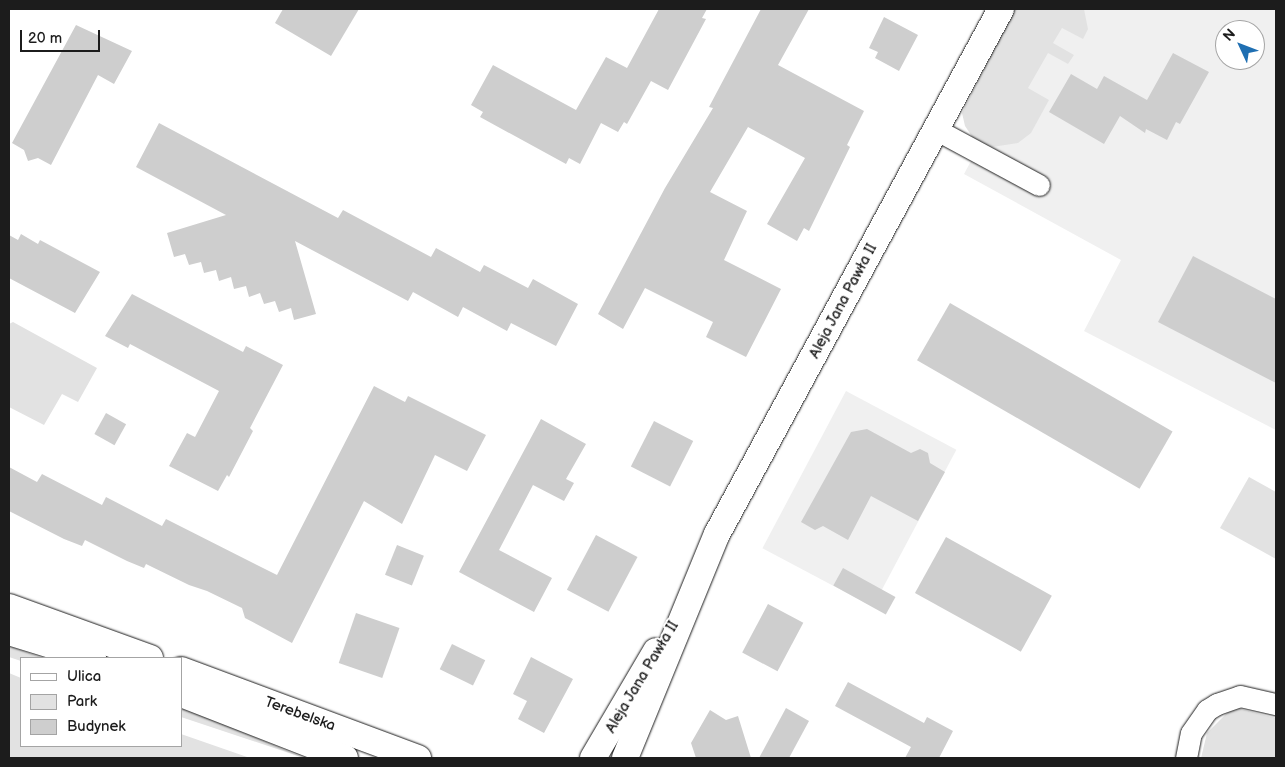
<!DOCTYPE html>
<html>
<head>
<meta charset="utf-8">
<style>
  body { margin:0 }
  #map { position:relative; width:1285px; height:767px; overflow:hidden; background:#fff; font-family:"Balsamiq Sans",sans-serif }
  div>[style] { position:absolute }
  .built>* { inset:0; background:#f0f0f0; transform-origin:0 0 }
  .green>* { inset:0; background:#e2e2e2 }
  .building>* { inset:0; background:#cecece; transform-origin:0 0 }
  .roads { filter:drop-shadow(0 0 1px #1c1c1c) drop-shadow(0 0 1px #1c1c1c) }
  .minor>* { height:21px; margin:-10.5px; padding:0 10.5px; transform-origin:10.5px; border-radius:10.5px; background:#fff }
  .tertiary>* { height:26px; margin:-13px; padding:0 13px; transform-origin:13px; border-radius:13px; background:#fff }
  span { translate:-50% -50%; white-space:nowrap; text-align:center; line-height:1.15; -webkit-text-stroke:4px #fff; paint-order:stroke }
  .street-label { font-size:15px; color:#1c1c1c }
  .frame { position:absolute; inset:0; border:10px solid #1c1c1c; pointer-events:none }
  .legend { position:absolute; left:20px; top:657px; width:162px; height:90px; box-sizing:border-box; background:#fff; border:1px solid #a4a4a4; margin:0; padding:6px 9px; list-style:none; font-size:15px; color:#1c1c1c }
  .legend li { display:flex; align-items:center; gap:10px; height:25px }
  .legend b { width:25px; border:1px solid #a4a4a4 }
  .north { position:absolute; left:1215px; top:20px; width:50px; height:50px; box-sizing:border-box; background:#fff; border:1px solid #a4a4a4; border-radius:50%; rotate:313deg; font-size:14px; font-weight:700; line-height:20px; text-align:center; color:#1c1c1c }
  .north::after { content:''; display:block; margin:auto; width:18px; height:22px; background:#1f6fb2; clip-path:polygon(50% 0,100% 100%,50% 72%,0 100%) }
  .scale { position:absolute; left:20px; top:30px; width:80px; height:22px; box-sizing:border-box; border:2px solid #1c1c1c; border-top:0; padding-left:6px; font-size:15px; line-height:18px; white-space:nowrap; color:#1c1c1c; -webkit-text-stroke:4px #fff; paint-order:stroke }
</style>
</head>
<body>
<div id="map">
  <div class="built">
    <i style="clip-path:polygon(evenodd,1053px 9px,1276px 9px,1276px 430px,1084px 331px,1121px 260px,964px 174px,1053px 9px,1225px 30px,1255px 30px,1255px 60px,1225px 60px,1225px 30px)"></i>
    <i style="left:846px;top:391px;width:125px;height:178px;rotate:28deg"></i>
  </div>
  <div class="green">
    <i style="clip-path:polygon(1014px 9px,1084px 9px,1088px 29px,1083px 39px,1062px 28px,1053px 43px,1074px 55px,1068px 64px,1048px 53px,1028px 88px,1049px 100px,1031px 133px,1018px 143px,992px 147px,975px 141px,965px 126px,962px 113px)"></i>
    <i style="clip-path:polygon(13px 322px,97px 368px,78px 402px,62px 394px,44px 425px,9px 407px,9px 324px)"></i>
    <i style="clip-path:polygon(1249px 477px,1276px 492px,1276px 559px,1220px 528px)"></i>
    <i style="clip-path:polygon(9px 646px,43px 658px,21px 658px,21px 661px,9px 657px)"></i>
    <i style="clip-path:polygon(9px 673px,21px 678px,21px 746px,181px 746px,181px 734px,250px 758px,9px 758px)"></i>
    <i style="clip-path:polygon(1233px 707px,1276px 718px,1276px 758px,1201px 758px,1207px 733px)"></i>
    <i style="clip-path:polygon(181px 708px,210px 718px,304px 758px,181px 717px)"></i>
  </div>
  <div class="building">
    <i style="clip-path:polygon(283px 9px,359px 9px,331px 56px,275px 23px)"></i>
    <i style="clip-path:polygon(659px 9px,707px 9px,702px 18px,706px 19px,668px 90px,651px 81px,627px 124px,624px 122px,618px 132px,601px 123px,580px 164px,569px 158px,566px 164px,480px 117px,483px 112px,471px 105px,493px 65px,576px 110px,606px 57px,627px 68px)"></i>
    <i style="clip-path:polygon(761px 9px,809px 9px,778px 65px,864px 111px,847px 145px,850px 147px,809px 231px,804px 228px,797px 241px,767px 224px,805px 158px,748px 127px,710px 192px,747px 211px,724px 260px,781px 289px,746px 357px,706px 337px,713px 322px,645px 288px,623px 329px,598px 314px,665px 188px,713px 108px,709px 107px)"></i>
    <i style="clip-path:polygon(884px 17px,918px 35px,899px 71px,875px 58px,878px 52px,869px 48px)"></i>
    <i style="clip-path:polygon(76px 25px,132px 51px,114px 84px,98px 75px,51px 165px,38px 158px,28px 161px,24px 150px,12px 143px)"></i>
    <i style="clip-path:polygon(1173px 53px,1209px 72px,1180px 124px,1176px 122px,1167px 140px,1146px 129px,1145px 133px,1120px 116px,1104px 144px,1049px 112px,1071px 74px,1097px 89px,1104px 76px,1147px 100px)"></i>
    <i style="clip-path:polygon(159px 123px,338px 218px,343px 210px,431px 257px,436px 248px,480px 272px,484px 265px,528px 288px,533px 279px,578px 304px,556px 346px,511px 323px,507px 331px,463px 307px,458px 317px,413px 292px,408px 301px,295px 241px,316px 314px,294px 320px,291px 308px,279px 312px,275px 301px,264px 304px,260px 293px,249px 297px,246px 286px,234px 289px,231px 277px,219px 281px,216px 270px,204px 273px,201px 262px,189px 265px,185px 254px,174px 257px,167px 233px,226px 215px,136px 167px)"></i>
    <i style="clip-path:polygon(21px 234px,38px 244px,40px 240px,100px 272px,75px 313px,9px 278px,9px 235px,18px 240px)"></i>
    <i style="clip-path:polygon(1193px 256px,1276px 299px,1276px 383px,1158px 322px)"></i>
    <i style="clip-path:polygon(132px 294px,243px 352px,246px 346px,283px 365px,250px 428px,253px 431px,229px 477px,227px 475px,218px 491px,169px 466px,187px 433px,195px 437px,219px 391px,130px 344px,128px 348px,105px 336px)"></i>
    <i style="left:950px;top:303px;width:257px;height:66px;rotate:30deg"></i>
    <i style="clip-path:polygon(374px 386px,405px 402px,408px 396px,486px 435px,467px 471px,435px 455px,402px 524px,364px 501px,292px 643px,245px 618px,242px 608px,207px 591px,189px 585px,146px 564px,144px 568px,127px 561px,85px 540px,82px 546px,64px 539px,9px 511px,9px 467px,37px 482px,42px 474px,102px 505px,106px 497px,162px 526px,166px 519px,277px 575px)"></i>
    <i style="left:106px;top:413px;width:23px;height:24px;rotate:29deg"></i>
    <i style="clip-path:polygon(541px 419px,586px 444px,566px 479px,574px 483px,564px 501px,533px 485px,499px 550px,552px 578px,534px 612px,459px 572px)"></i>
    <i style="left:654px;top:421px;width:44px;height:51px;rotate:27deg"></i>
    <i style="clip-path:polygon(867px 429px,911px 453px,920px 449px,928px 453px,930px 463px,945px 472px,918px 521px,871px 496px,848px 540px,823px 526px,815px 530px,801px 522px,851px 432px)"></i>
    <i style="left:596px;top:535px;width:47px;height:62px;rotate:28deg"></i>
    <i style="left:946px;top:537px;width:121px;height:64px;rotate:29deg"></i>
    <i style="left:397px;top:545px;width:29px;height:32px;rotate:22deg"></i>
    <i style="left:843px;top:568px;width:60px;height:20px;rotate:29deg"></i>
    <i style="left:768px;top:604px;width:40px;height:55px;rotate:28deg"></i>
    <i style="left:356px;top:613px;width:46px;height:53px;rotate:19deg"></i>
    <i style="left:452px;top:644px;width:37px;height:28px;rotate:26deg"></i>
    <i style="clip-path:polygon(531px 657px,573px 679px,544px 733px,518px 719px,527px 701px,513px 694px)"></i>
    <i style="clip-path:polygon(848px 682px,924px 723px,927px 717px,953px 731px,939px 758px,905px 758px,911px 747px,835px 706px)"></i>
    <i style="clip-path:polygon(786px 708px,809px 721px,789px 758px,759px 758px)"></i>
    <i style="clip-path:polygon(710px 710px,726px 720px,738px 716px,751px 758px,696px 758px,691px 743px)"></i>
  </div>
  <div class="roads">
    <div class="minor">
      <i style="left:935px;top:129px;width:118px;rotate:28.3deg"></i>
      <i style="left:1186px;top:758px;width:25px;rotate:-79deg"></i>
      <i style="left:1191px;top:733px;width:28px;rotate:-55deg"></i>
      <i style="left:1207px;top:710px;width:12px;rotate:-31deg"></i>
      <i style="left:1217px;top:704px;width:24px;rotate:-19deg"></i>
      <i style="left:1240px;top:696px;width:37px;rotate:13deg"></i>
    </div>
    <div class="tertiary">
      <i style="left:9px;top:607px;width:150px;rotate:19.9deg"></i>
      <i style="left:9px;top:632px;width:88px;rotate:17.2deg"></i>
      <i style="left:181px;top:670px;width:253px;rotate:20.4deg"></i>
      <i style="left:181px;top:694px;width:176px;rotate:21.3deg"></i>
      <i style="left:593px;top:758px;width:124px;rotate:-59.5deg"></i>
      <i style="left:625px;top:758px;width:242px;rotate:-67.7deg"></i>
      <i style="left:717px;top:534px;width:597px;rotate:-61.59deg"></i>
    </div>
  </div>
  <div class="street-label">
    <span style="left:843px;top:301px;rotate:-62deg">Aleja Jana Pawła II</span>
    <span style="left:642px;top:677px;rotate:-59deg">Aleja Jana Pawła II</span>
    <span style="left:300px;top:714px;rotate:20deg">Terebelska</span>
  </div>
  <div class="frame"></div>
  <ul class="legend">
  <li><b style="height:6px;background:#fff"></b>Ulica</li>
  <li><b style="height:14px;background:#e2e2e2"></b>Park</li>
  <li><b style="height:14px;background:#cecece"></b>Budynek</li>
  </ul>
  <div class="north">N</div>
  <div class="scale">20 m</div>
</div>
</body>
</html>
